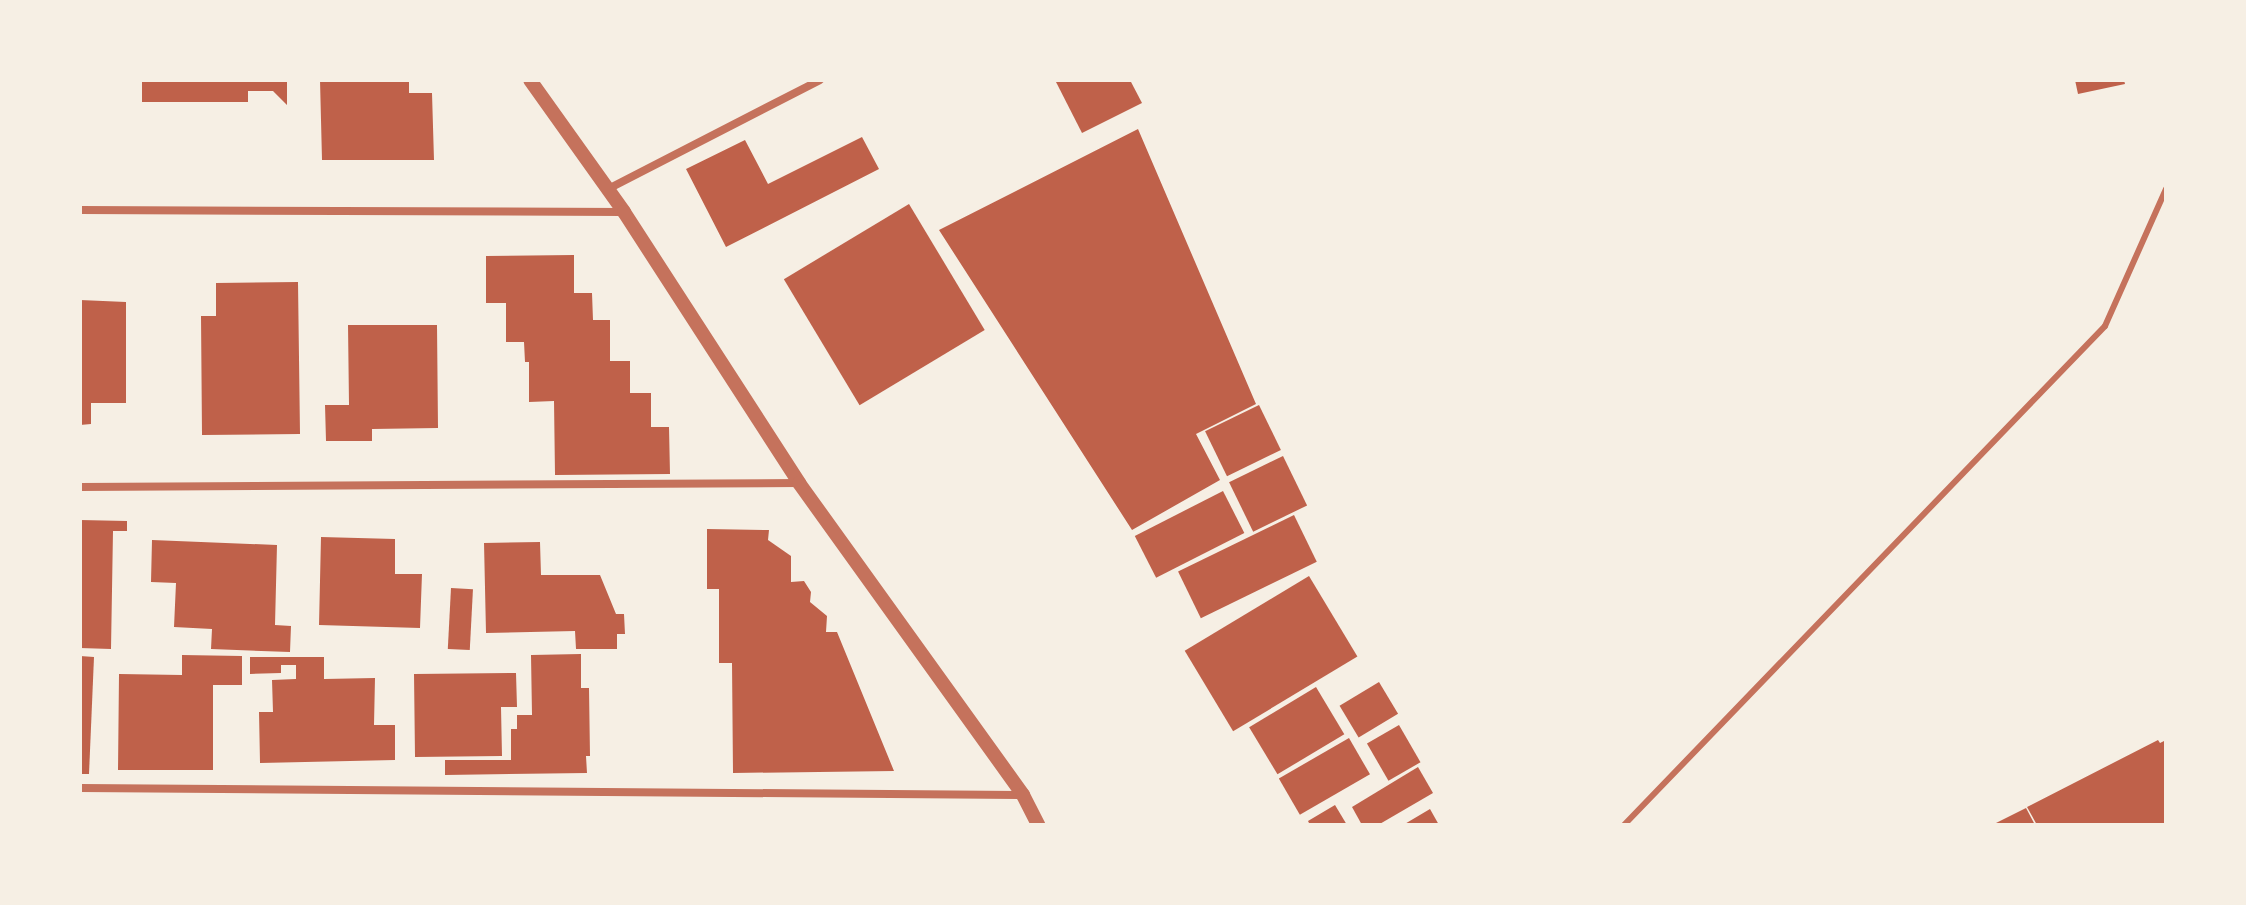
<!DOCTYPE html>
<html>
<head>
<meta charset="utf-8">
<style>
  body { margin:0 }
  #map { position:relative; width:2246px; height:905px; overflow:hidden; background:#f6efe4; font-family:"Open Sans",sans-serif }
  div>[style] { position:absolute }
  .building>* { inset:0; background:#bf614a; transform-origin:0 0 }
  .service>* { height:6px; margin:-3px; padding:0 3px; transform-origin:3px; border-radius:3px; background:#c5725c }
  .minor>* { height:8px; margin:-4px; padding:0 4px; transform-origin:4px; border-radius:4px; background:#c5725c }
  .tertiary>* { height:14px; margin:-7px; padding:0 7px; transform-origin:7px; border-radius:7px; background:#c5725c }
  span { translate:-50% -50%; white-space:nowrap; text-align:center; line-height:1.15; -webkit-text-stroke:8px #f6efe4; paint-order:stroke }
  .frame { position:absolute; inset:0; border:82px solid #f6efe4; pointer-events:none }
</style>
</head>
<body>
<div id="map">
  <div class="building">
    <i style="clip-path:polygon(142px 80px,287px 80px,287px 105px,273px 91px,248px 91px,248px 102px,142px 102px)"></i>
    <i style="clip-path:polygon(320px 80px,409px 80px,409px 93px,432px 93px,434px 160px,322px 160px)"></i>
    <i style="clip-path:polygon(1055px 80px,1130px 80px,1142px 103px,1082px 133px)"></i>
    <i style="clip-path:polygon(2075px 80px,2124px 80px,2125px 84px,2078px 94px)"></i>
    <i style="clip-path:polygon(1138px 129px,1256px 404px,1196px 434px,1220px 480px,1132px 530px,939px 230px)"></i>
    <i style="clip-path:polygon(862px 137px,879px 169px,726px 247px,686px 169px,745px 140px,768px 184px)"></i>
    <i style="left:909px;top:204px;width:147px;height:146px;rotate:59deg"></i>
    <i style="clip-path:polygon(574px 255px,574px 293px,592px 293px,593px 320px,610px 320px,610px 361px,630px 361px,630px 393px,651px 393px,651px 427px,669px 427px,670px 474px,555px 475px,554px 401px,529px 402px,529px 362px,525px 362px,524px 342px,506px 342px,506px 303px,486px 303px,486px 256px)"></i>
    <i style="clip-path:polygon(298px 282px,300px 434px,202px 435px,201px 316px,216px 316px,216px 283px)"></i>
    <i style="clip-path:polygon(80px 300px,126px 302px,126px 403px,91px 403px,91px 424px,80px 425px)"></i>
    <i style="clip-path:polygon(348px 325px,437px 325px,438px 428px,372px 429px,372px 441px,326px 441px,325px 405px,349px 405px)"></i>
    <i style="left:1259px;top:405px;width:50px;height:60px;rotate:64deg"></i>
    <i style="left:1283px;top:456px;width:55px;height:60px;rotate:64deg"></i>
    <i style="left:1223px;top:491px;width:47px;height:99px;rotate:63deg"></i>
    <i style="left:1294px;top:515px;width:52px;height:129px;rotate:64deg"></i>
    <i style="clip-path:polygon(80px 520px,127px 521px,127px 531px,113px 531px,111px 649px,80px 648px)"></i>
    <i style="clip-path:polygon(707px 529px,769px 530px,768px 540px,791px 556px,791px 582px,804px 581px,811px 592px,810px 602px,827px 616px,826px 632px,837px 632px,894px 771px,733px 773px,732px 663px,719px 663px,719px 589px,707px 589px)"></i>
    <i style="clip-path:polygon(321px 537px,395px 539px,395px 574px,422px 574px,420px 628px,319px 625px)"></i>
    <i style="clip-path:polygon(152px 540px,277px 545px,275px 625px,291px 626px,290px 652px,211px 649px,212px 629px,174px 627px,176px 583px,151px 582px)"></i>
    <i style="clip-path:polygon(540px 542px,541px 575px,600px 575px,616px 614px,624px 614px,625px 634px,617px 634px,617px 649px,576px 649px,575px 631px,486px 633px,484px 543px)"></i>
    <i style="left:1309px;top:576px;width:94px;height:145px;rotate:59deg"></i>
    <i style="left:451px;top:588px;width:22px;height:61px;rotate:3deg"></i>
    <i style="clip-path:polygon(581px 654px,581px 688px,589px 688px,590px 756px,586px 756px,587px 773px,445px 775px,445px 760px,511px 760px,511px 729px,517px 729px,517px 715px,532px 715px,531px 655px)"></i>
    <i style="clip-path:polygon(182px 655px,242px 656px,242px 685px,213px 685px,213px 770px,118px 770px,119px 674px,182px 675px)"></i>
    <i style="clip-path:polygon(80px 656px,94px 657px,89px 774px,80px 774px)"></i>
    <i style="clip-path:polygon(250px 657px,324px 657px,324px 679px,375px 678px,374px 725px,395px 725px,395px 760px,260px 763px,259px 712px,273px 712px,272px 680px,296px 679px,296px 665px,281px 665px,281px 673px,250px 674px)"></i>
    <i style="clip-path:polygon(516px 673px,517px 707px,501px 707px,502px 756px,415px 757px,414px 674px)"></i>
    <i style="left:1379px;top:682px;width:37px;height:46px;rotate:59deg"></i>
    <i style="left:1316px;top:687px;width:55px;height:78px;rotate:59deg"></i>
    <i style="left:1399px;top:725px;width:43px;height:37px;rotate:60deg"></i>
    <i style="left:1349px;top:738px;width:42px;height:81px;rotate:60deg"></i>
    <i style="clip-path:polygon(2158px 740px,2160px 743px,2166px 740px,2166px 825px,2037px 825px,2027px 807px)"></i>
    <i style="clip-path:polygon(1418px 767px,1433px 793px,1378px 825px,1362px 825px,1352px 807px)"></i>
    <i style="clip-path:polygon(1335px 805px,1347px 825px,1310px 825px,1308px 821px)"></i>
    <i style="clip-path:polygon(2026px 808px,2035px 825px,1992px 825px)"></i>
    <i style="clip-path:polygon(1430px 809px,1439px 825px,1403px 825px)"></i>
  </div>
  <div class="service">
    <i style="left:1624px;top:825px;width:693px;rotate:-46.05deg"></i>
    <i style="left:2105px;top:326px;width:150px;rotate:-66deg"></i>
  </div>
  <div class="minor">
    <i style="left:608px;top:189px;width:238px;rotate:-27.2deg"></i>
    <i style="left:80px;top:210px;width:543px;rotate:0.21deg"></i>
    <i style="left:80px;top:487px;width:719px;rotate:-0.32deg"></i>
    <i style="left:80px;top:788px;width:943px;rotate:0.43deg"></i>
  </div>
  <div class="tertiary">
    <i style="left:530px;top:80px;width:162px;rotate:54.5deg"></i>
    <i style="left:624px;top:212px;width:323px;rotate:57.1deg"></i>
    <i style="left:799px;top:483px;width:384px;rotate:54.3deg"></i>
    <i style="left:1023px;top:795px;width:34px;rotate:63deg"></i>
  </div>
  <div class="frame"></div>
</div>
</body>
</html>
